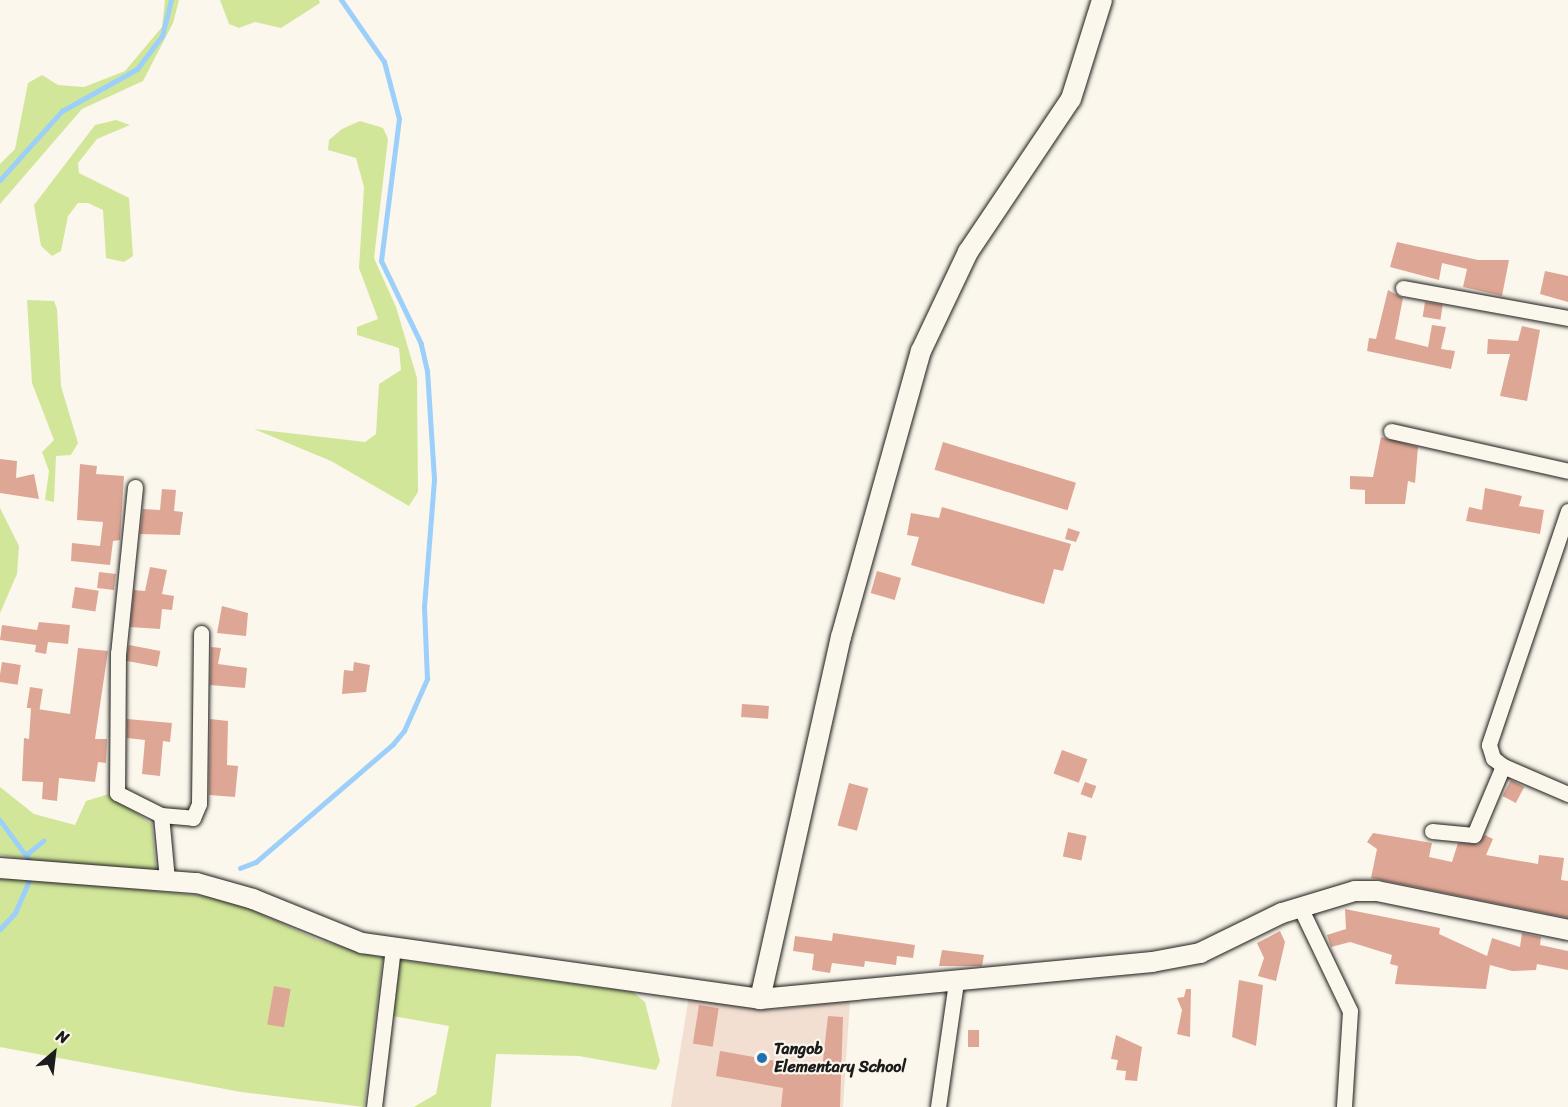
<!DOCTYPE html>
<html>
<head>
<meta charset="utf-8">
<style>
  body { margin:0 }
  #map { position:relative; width:1568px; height:1107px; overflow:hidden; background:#fbf7ec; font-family:Sriracha,sans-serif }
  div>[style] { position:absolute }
  .built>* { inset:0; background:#f2dfd2 }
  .green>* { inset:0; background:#d2e69a }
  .stream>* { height:4.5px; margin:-2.25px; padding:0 2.25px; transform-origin:2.25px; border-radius:2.25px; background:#9ccff9 }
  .building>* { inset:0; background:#dea795; transform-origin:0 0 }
  .roads { filter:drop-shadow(0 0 2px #1c1c1c) drop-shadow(0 0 2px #1c1c1c) }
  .minor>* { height:15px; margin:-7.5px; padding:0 7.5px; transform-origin:7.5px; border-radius:7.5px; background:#fbf7ec }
  .tertiary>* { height:20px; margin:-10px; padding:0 10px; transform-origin:10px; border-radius:10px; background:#fbf7ec }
  .dots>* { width:16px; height:16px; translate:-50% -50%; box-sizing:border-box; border:3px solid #fbf7ec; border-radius:50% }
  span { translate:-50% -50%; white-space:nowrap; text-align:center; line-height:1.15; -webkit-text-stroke:4.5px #fbf7ec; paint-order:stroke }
  .poi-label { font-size:16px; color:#1c1c1c; font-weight:700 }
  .left { translate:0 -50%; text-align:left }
  .north { position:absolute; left:24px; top:1023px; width:60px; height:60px; -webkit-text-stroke:4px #fbf7ec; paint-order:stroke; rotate:28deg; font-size:16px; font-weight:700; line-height:24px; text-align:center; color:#1c1c1c }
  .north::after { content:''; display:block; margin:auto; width:21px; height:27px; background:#1c1c1c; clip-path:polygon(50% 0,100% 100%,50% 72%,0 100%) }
</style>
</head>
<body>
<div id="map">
  <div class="built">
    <i style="clip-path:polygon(689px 996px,773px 1010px,850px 1000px,843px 1107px,671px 1107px)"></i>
  </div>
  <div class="green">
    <i style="clip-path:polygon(165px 0,179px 0,173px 23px,143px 81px,82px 109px,0 204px,0 164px,15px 149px,28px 83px,42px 75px,58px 85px,84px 87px,125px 71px,162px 27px)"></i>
    <i style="clip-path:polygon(220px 0,319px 0,320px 3px,281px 28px,255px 22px,239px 28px,229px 24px)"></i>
    <i style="clip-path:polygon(116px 120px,130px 125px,97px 139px,78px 163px,79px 173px,129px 198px,133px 256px,124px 262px,106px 258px,103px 210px,88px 203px,78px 203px,68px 216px,61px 251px,52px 256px,41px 246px,34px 205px,95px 125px)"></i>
    <i style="clip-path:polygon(360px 121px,383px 128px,388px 139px,374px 258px,396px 307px,417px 378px,418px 492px,409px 506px,331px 461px,254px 429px,365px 442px,376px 434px,379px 384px,401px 370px,399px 348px,357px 335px,357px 327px,378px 319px,359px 268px,364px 187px,356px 158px,328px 150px,329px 140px,342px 129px)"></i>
    <i style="clip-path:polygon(27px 300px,54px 301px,57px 309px,61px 386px,78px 443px,71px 455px,56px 456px,54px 502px,45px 500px,49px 471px,42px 452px,54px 440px,32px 383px)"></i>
    <i style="clip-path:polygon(0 508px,19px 546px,17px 574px,0 613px)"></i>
    <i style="clip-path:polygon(0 787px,34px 814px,75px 825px,86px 801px,109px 794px,152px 824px,156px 870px,94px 869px,0 855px)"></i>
    <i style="clip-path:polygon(0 876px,227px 898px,318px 940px,383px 958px,364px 1107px,241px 1092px,0 1047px)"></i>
    <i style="clip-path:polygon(400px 960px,633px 992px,645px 1002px,660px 1061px,656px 1070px,579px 1056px,496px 1054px,491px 1107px,414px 1107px,436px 1094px,449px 1026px,393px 1016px)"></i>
  </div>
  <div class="stream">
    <i style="left:0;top:180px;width:93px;rotate:-48.1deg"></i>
    <i style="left:62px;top:111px;width:86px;rotate:-29.2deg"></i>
    <i style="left:137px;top:69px;width:41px;rotate:-52.9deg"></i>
    <i style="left:162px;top:36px;width:37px;rotate:-76deg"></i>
    <i style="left:0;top:820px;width:57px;rotate:53.5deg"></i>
    <i style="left:27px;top:854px;width:21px;rotate:-39deg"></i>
    <i style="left:240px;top:868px;width:17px;rotate:-21deg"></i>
    <i style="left:256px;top:862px;width:181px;rotate:-40.7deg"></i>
    <i style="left:393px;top:744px;width:17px;rotate:-50deg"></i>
    <i style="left:404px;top:731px;width:57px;rotate:-66.1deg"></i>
    <i style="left:427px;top:679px;width:72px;rotate:-92.4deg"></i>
    <i style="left:424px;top:607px;width:128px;rotate:-85.5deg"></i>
    <i style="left:434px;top:479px;width:108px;rotate:-93.7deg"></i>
    <i style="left:427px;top:371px;width:28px;rotate:-103deg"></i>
    <i style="left:421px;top:344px;width:92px;rotate:-115.7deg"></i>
    <i style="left:381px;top:261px;width:143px;rotate:-82.8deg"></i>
    <i style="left:399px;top:119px;width:59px;rotate:-104.7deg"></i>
    <i style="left:384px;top:62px;width:75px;rotate:-124.7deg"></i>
    <i style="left:0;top:929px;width:22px;rotate:-47deg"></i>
    <i style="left:15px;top:913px;width:40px;rotate:-66.6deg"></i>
  </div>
  <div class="building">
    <i style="clip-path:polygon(1397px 242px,1478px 260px,1509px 260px,1502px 296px,1463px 287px,1467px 269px,1442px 263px,1439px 280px,1390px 267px)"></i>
    <i style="clip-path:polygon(1545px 271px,1568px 276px,1568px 302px,1540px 294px)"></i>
    <i style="clip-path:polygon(1388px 290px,1403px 298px,1395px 339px,1428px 347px,1432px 325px,1446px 327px,1441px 349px,1455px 351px,1451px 369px,1367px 351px,1369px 338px,1376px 339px)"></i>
    <i style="left:1425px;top:302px;width:18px;height:15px;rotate:9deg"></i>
    <i style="clip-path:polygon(1522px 326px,1540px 330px,1527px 401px,1500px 396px,1510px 354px,1487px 354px,1488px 339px,1518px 341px)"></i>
    <i style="clip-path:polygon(1381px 437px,1418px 447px,1415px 483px,1408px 481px,1405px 504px,1365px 504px,1365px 490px,1350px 489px,1350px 476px,1373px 477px)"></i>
    <i style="left:943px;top:442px;width:139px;height:29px;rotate:17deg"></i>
    <i style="clip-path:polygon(0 459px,17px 461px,16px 478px,34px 474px,39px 499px,0 493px)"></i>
    <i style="clip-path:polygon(80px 464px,97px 466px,96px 474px,124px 476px,120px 540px,113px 541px,110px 565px,71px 561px,72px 543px,100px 546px,103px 522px,77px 520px)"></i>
    <i style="clip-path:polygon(1485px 488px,1522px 496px,1519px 506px,1544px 510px,1540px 534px,1466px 521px,1469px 507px,1482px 510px)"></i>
    <i style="clip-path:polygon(162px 489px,176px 490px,174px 511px,183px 512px,180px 535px,140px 534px,143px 509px,160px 510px)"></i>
    <i style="clip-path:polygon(942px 507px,1071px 544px,1063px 571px,1054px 569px,1044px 604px,911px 565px,919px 537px,907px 535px,911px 513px,939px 518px)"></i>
    <i style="clip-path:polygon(1068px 528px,1080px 532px,1076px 542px,1065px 539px)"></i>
    <i style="clip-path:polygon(150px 567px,167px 570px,162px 594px,174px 596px,172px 610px,162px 609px,160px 629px,130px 627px,134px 590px,145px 591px)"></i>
    <i style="left:877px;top:571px;width:25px;height:23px;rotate:16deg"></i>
    <i style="left:99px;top:572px;width:17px;height:16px;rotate:7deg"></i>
    <i style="left:75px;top:587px;width:24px;height:21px;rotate:9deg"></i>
    <i style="clip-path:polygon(222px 606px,248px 613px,246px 636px,217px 633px)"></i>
    <i style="clip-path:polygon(39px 622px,70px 625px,68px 644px,48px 642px,46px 654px,35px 652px,36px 645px,0 640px,2px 625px,37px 630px)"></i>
    <i style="left:129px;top:645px;width:32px;height:16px;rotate:11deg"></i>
    <i style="clip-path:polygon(211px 647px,221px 648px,218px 664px,247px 668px,245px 688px,210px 685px)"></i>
    <i style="clip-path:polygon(78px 648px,108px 651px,95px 739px,107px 739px,106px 763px,98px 762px,95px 782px,59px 778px,57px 801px,42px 799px,43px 782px,22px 781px,24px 738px,29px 739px,31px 708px,70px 714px)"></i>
    <i style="left:2px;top:662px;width:19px;height:20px;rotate:9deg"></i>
    <i style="clip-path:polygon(354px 662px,370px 665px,366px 692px,342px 694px,344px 670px,353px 671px)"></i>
    <i style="left:30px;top:687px;width:13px;height:21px;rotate:9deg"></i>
    <i style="left:742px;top:704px;width:27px;height:13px;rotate:4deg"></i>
    <i style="clip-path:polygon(127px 719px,172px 723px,170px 742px,163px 741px,160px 776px,142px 774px,145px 740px,127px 738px)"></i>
    <i style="clip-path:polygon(210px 719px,228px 721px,227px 765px,238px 766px,235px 797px,209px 795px)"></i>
    <i style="left:1062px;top:750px;width:27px;height:25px;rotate:20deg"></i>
    <i style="left:1511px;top:780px;width:15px;height:18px;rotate:28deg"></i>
    <i style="left:1085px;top:782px;width:12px;height:13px;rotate:20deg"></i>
    <i style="left:849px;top:783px;width:20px;height:44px;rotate:15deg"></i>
    <i style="left:1068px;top:832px;width:19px;height:25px;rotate:12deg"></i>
    <i style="clip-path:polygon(1373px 833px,1432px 843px,1429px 857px,1452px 862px,1458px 843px,1478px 844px,1485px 835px,1493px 839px,1486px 855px,1538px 864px,1539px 855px,1564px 858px,1561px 880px,1568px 881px,1568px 918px,1371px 878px,1377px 849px,1367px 842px)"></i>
    <i style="clip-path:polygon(1345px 909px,1440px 928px,1439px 934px,1487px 956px,1492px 938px,1520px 947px,1522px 933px,1541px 937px,1540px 945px,1568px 951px,1568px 970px,1537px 964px,1536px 970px,1512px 971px,1490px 965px,1486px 989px,1395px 984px,1398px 966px,1390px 964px,1392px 955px,1350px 942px,1331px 947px,1327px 935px,1346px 929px)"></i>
    <i style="clip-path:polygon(1280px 931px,1285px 942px,1276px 981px,1258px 976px,1264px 958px,1257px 943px)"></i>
    <i style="clip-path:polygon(833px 933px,915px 945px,913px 958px,897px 956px,896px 965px,865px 961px,864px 967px,832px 963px,830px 973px,812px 970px,814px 954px,793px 951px,795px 936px,832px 941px)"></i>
    <i style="clip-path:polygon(942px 950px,984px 955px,982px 966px,939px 966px)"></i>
    <i style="clip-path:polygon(1239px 980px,1263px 985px,1256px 1046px,1232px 1037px)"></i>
    <i style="left:274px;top:986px;width:17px;height:39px;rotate:10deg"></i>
    <i style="clip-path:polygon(1186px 989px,1191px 989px,1190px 1037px,1177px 1034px,1182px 1010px,1177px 998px,1184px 997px)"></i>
    <i style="left:699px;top:1005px;width:20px;height:39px;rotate:9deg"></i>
    <i style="clip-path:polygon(828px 1016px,843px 1017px,840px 1107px,781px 1107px,783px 1088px,716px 1076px,720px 1051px,822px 1069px)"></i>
    <i style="left:968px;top:1030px;width:11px;height:17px"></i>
    <i style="clip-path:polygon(1116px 1035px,1142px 1047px,1137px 1081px,1125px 1080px,1126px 1071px,1116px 1070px,1118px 1060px,1111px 1059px)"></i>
  </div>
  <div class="roads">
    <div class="minor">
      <i style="left:1403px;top:288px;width:168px;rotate:10.3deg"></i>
      <i style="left:1391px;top:431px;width:181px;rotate:12.7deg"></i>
      <i style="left:135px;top:487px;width:167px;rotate:95.8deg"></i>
      <i style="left:118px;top:653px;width:140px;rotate:90.4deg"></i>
      <i style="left:117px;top:793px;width:49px;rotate:26.6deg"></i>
      <i style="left:161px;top:815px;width:65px;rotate:84.7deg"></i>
      <i style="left:1568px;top:511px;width:247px;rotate:108.7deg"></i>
      <i style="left:1489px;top:745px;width:14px;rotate:73deg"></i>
      <i style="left:1493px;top:758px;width:13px;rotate:39deg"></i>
      <i style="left:1503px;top:766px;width:71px;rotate:23.3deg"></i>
      <i style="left:161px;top:815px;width:32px;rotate:5deg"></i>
      <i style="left:193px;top:818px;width:15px;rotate:-67deg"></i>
      <i style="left:199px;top:804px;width:171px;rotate:-89.3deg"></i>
      <i style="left:1432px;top:831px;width:42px;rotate:5.4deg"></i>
      <i style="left:1474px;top:835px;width:75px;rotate:-67.2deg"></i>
      <i style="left:1300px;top:907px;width:115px;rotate:64.3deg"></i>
      <i style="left:1350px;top:1011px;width:96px;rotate:93.6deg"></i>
      <i style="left:374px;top:1107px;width:160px;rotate:-83.2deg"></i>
      <i style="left:938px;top:1107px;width:126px;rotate:-81.8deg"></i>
    </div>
    <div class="tertiary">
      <i style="left:0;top:868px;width:198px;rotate:4.4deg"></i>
      <i style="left:197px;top:883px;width:58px;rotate:15.9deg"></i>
      <i style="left:253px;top:899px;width:118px;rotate:22deg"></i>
      <i style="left:362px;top:943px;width:402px;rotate:8deg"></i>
      <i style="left:760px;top:999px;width:394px;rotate:-5.4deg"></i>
      <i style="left:1152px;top:962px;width:49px;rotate:-10.6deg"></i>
      <i style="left:1200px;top:953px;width:91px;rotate:-26deg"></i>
      <i style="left:1282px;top:913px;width:76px;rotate:-16.8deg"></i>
      <i style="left:1355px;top:891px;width:22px"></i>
      <i style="left:1377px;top:891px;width:195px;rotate:11.5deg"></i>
      <i style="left:760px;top:999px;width:371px;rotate:-77.4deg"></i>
      <i style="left:841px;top:637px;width:297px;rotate:-74.4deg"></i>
      <i style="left:921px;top:351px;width:110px;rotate:-64.6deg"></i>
      <i style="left:968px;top:252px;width:184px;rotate:-56.1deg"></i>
      <i style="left:1071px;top:99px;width:104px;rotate:-72.6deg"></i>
    </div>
  </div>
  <div class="dots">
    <i style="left:762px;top:1058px;background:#1f6fb2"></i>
  </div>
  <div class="poi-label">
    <span class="left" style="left:774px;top:1058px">Tangob<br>Elementary School</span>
  </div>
  <div class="north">N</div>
</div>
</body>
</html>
